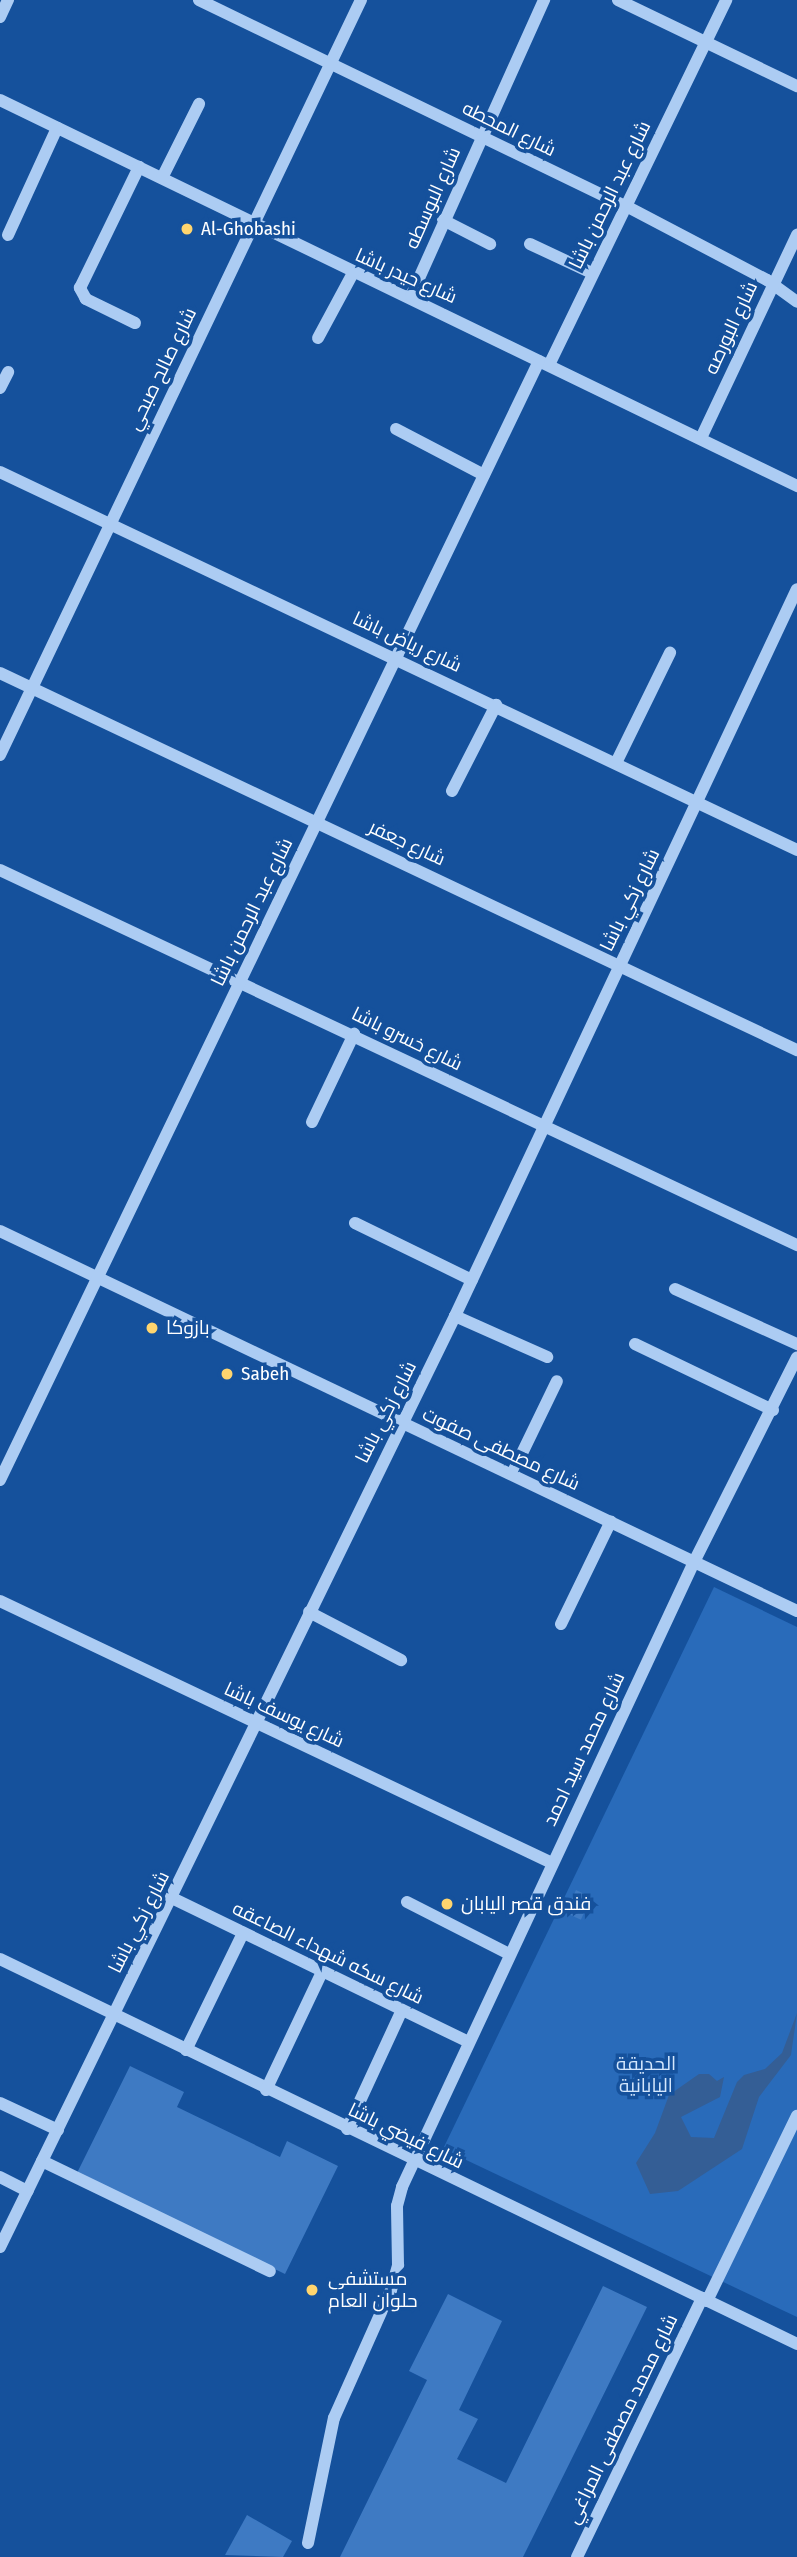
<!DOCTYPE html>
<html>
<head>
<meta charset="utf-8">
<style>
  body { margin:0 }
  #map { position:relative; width:797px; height:2557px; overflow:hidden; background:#15519c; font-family:"Fira Sans Condensed",Cairo,sans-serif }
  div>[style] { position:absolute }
  .green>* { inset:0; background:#296bba }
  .water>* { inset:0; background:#345e95 }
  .building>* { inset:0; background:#3e7ac3; transform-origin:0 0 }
  .minor>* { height:12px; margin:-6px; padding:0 6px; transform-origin:6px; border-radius:6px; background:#acccf3 }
  .dots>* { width:19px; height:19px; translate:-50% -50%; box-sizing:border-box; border:4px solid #15519c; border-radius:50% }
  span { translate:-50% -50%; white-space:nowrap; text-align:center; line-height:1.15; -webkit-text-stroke:7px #15519c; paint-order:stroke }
  .street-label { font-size:19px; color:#fff }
  .poi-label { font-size:19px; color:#fff }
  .left { translate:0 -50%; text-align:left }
  .park-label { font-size:19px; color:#d4e7fd }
</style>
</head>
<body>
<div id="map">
  <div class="green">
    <i style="clip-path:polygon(714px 1587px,797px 1627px,797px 2317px,443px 2149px)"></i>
  </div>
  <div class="water">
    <i style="clip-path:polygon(797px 2013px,791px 2055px,759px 2097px,742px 2149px,678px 2191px,650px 2194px,636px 2163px,655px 2133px,669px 2095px,699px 2074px,709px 2074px,717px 2081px,724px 2077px,720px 2097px,681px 2117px,691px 2137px,714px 2138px,737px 2082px,744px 2075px,765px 2069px,782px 2053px)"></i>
  </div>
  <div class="building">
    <i style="left:576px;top:1890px;width:17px;height:25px;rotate:25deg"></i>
    <i style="clip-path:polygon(130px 2066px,184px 2092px,177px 2107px,280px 2157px,287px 2141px,338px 2166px,285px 2274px,77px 2173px)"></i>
    <i style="clip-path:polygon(603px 2286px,647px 2307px,523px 2557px,340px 2557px,427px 2380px,409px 2371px,448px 2294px,502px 2321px,459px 2410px,478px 2419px,457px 2459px,506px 2483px)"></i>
    <i style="clip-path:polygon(247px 2515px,292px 2541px,283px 2557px,225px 2555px)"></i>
  </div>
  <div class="minor">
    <i style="left:199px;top:0;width:474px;rotate:25.8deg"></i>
    <i style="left:626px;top:206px;width:159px;rotate:27.7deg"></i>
    <i style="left:767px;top:280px;width:37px;rotate:36deg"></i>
    <i style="left:618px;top:0;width:199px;rotate:25.7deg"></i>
    <i style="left:0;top:17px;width:19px;rotate:-65deg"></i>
    <i style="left:0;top:100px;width:886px;rotate:25.84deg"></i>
    <i style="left:162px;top:178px;width:83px;rotate:-63.4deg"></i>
    <i style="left:443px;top:220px;width:53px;rotate:27.1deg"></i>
    <i style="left:8px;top:235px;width:118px;rotate:-65.4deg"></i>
    <i style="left:530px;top:244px;width:68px;rotate:25.1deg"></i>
    <i style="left:411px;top:296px;width:325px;rotate:-65.8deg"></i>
    <i style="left:135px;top:323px;width:55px;rotate:-153.9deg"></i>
    <i style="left:86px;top:299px;width:13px;rotate:-119deg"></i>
    <i style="left:80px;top:288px;width:135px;rotate:-64deg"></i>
    <i style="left:318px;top:338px;width:74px;rotate:-61.7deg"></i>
    <i style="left:549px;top:365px;width:406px;rotate:-64.1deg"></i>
    <i style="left:0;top:388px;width:18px;rotate:-63deg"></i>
    <i style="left:396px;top:429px;width:99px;rotate:27.6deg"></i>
    <i style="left:701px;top:438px;width:225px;rotate:-64.7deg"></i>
    <i style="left:0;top:472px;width:882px;rotate:25.37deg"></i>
    <i style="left:0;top:673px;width:882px;rotate:25.32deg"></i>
    <i style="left:0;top:755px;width:837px;rotate:-64.45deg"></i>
    <i style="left:616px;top:763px;width:123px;rotate:-63.9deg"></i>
    <i style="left:452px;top:791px;width:97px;rotate:-62.9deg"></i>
    <i style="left:0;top:870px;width:881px;rotate:25.2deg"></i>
    <i style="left:312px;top:1122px;width:98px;rotate:-64.5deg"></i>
    <i style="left:355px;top:1223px;width:130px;rotate:26deg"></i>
    <i style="left:0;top:1231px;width:883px;rotate:25.49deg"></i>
    <i style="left:675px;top:1289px;width:134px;rotate:24.3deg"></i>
    <i style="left:455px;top:1316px;width:101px;rotate:24deg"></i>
    <i style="left:635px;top:1344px;width:153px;rotate:25.6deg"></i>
    <i style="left:512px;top:1474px;width:103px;rotate:-64.2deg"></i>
    <i style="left:0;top:1480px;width:1242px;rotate:-64.28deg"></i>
    <i style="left:0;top:1601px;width:611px;rotate:25.39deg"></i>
    <i style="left:309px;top:1612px;width:104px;rotate:27.6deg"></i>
    <i style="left:561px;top:1624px;width:114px;rotate:-64.1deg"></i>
    <i style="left:172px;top:1898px;width:329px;rotate:25.9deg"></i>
    <i style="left:407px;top:1902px;width:114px;rotate:27deg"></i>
    <i style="left:0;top:1959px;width:885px;rotate:25.78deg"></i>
    <i style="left:186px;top:2050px;width:130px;rotate:-64deg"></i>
    <i style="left:266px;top:2090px;width:131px;rotate:-64.6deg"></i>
    <i style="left:0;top:2103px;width:64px;rotate:25deg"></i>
    <i style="left:347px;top:2129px;width:131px;rotate:-65.2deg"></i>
    <i style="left:42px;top:2161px;width:253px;rotate:25.8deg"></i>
    <i style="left:0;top:2177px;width:31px;rotate:27deg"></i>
    <i style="left:0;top:2247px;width:1036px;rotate:-63.95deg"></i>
    <i style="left:455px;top:1316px;width:803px;rotate:-64.81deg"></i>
    <i style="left:707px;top:2301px;width:206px;rotate:-64.1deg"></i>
    <i style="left:308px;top:2543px;width:128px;rotate:-78.3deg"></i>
    <i style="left:334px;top:2418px;width:140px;rotate:-66deg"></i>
    <i style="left:391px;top:2290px;width:26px;rotate:-74deg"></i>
    <i style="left:398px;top:2265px;width:59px;rotate:-91deg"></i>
    <i style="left:397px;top:2206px;width:20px;rotate:-75deg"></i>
    <i style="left:402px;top:2187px;width:690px;rotate:-64.96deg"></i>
    <i style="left:694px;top:1562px;width:229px;rotate:-63.3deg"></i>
    <i style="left:577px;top:2557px;width:288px;rotate:-64.2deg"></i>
  </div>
  <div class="dots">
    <i style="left:187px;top:229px;background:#ffd56e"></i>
    <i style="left:152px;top:1328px;background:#ffd56e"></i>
    <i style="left:227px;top:1374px;background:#ffd56e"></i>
    <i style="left:447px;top:1904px;background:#ffd56e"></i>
    <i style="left:312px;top:2290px;background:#ffd56e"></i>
  </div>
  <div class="street-label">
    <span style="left:509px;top:129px;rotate:26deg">شارع المحطه</span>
    <span style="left:610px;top:195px;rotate:-64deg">شارع عبد الرحمن باشا</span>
    <span style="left:433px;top:198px;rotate:-66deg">شارع البوسطه</span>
    <span style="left:406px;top:276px;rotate:24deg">شارع حيدر باشا</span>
    <span style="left:731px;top:328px;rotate:-65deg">شارع البورصه</span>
    <span style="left:162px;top:369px;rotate:-64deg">شارع صالح صبحي</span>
    <span style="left:407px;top:642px;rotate:25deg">شارع رياض باشا</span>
    <span style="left:407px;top:843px;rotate:25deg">شارع جعفر</span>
    <span style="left:630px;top:900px;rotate:-64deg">شارع زكي باشا</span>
    <span style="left:252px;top:912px;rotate:-64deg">شارع عبد الرحمن باشا</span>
    <span style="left:407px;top:1039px;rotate:26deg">شارع خسرو باشا</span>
    <span style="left:386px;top:1412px;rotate:-63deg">شارع زكي باشا</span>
    <span style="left:501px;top:1449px;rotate:25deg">شارع مصطفى صفوت</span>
    <span style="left:284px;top:1715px;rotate:25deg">شارع يوسف باشا</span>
    <span style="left:584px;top:1749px;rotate:-65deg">شارع محمد سيد احمد</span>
    <span style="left:139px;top:1922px;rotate:-63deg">شارع زكي باشا</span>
    <span style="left:328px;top:1953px;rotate:26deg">شارع سكه شهداء الصاعقه</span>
    <span style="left:406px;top:2136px;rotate:26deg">شارع فيضي باشا</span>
    <span style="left:622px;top:2419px;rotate:-64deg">شارع محمد مصطفى المراغي</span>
  </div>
  <div class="poi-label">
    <span class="left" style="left:201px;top:229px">Al-Ghobashi</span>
    <span class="left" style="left:166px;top:1328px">بازوكا</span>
    <span class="left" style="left:241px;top:1374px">Sabeh</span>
    <span class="left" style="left:461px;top:1904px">فندق قصر اليابان</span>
    <span class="left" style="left:328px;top:2290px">مستشفى<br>حلوان العام</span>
  </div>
  <div class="park-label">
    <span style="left:646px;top:2075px">الحديقة<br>اليابانية</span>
  </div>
</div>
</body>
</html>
